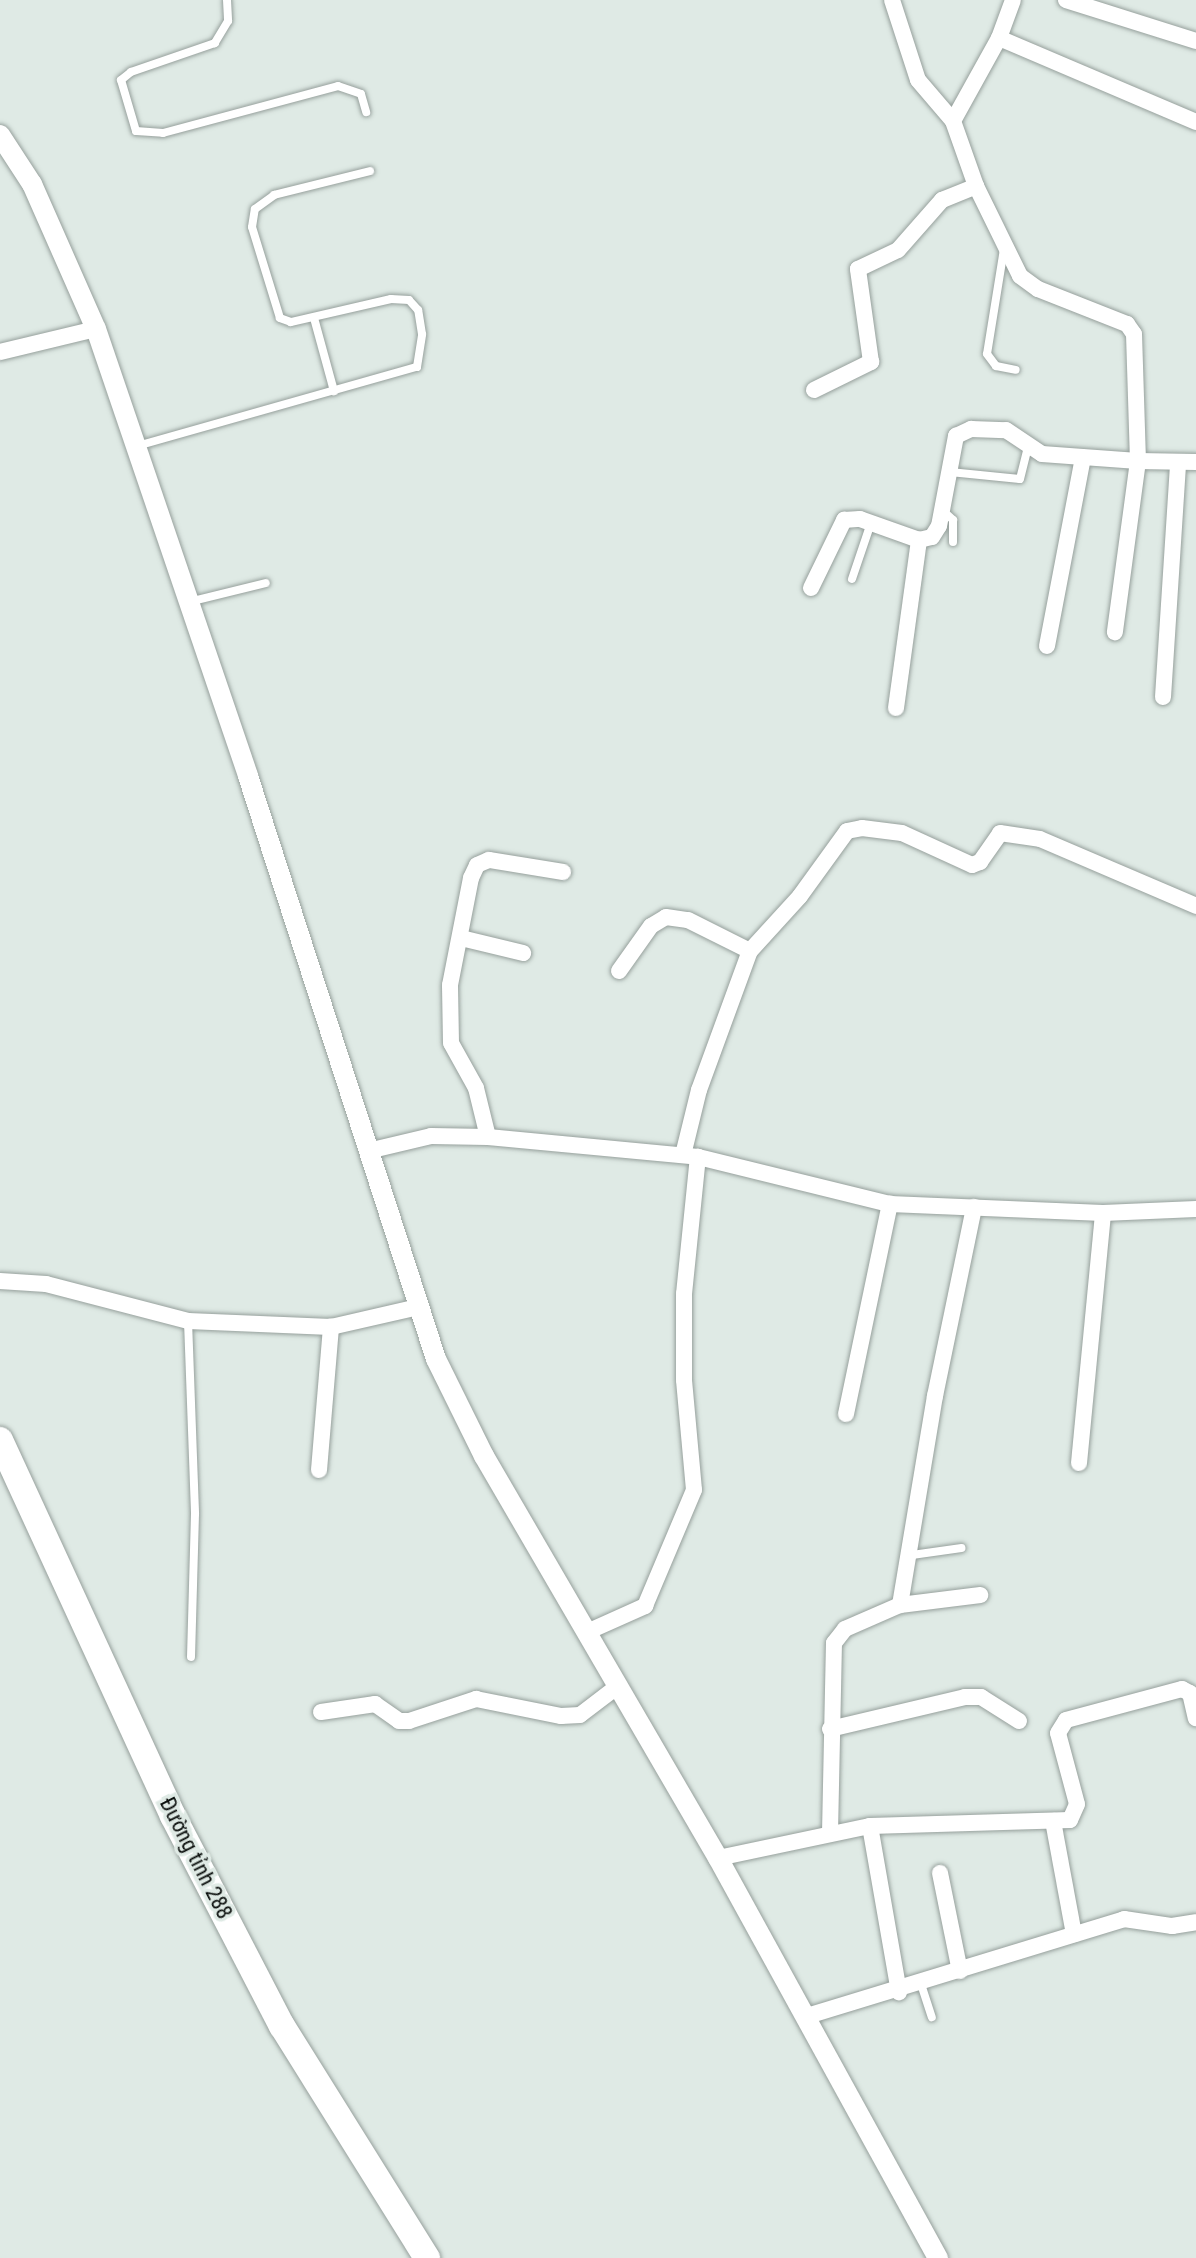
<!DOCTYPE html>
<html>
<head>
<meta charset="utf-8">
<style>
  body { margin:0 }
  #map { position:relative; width:1196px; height:2258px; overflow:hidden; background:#dfeae5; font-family:"Roboto Condensed",sans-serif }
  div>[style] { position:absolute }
  .roads { filter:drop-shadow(0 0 2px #96a09c) drop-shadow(0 0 2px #96a09c) }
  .service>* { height:8px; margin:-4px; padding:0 4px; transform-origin:4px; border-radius:4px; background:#fff }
  .minor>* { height:16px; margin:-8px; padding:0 8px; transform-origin:8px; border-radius:8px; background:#fff }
  .tertiary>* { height:20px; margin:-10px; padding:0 10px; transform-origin:10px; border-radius:10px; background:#fff }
  .primary>* { height:26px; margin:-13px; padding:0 13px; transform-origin:13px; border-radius:13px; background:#fff }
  span { translate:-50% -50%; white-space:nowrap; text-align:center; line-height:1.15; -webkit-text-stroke:7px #dfeae5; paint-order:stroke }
  .street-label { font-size:22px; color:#0b0f0d }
</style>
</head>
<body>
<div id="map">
  <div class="roads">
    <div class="service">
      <i style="left:227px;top:0;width:21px;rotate:87deg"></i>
      <i style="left:228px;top:21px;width:26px;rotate:121deg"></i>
      <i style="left:215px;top:43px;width:89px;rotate:161deg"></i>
      <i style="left:131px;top:72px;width:13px;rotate:141deg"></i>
      <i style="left:121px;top:80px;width:53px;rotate:73.6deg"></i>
      <i style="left:136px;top:131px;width:27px;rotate:4deg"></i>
      <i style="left:163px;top:133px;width:181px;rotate:-15deg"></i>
      <i style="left:338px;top:86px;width:24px;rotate:19deg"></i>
      <i style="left:361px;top:94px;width:19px;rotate:74deg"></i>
      <i style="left:1004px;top:249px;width:106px;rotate:99.2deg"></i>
      <i style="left:987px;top:354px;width:15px;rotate:53deg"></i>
      <i style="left:996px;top:366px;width:20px;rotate:11deg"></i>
      <i style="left:314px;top:318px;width:76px;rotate:74.7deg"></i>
      <i style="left:137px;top:446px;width:291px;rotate:-15.8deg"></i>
      <i style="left:417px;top:367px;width:33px;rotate:-81deg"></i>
      <i style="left:422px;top:334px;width:24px;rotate:-99deg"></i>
      <i style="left:418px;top:310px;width:13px;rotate:-132deg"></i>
      <i style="left:409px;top:300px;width:18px;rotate:-177deg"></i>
      <i style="left:391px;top:299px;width:103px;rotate:167deg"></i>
      <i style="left:291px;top:322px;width:12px;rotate:-160deg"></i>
      <i style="left:280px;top:318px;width:95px;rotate:-107.1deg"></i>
      <i style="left:252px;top:227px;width:18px;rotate:-81deg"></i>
      <i style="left:255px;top:209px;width:24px;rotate:-36deg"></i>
      <i style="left:274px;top:195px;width:99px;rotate:-14deg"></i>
      <i style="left:950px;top:472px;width:70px;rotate:5.7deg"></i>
      <i style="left:1020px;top:479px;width:34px;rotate:-76deg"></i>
      <i style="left:942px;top:510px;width:15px;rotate:42deg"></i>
      <i style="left:953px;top:520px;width:22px;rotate:90deg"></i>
      <i style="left:852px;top:579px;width:59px;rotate:-71.3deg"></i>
      <i style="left:189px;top:602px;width:79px;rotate:-13.9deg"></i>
      <i style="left:188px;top:1321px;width:193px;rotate:87.9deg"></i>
      <i style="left:195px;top:1514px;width:143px;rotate:91.6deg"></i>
      <i style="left:912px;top:1555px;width:50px;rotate:-8deg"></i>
      <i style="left:921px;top:1984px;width:35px;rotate:72deg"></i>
    </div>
    <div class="minor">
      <i style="left:892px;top:0;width:84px;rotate:72deg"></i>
      <i style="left:918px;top:80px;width:54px;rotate:49.5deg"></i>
      <i style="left:1066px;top:0;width:136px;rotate:17.5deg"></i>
      <i style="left:999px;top:38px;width:214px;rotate:23.1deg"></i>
      <i style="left:976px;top:186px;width:100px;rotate:63.9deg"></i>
      <i style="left:1020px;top:276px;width:22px;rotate:36deg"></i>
      <i style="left:1038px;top:289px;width:96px;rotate:21.5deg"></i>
      <i style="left:1127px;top:324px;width:12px;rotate:55deg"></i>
      <i style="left:1134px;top:334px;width:127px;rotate:88.2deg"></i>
      <i style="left:1138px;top:461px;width:58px;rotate:1deg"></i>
      <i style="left:0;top:352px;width:99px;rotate:-13.5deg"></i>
      <i style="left:814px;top:390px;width:64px;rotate:-26.2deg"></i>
      <i style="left:871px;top:362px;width:94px;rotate:-98deg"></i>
      <i style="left:858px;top:269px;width:44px;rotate:-25.4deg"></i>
      <i style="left:898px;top:250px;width:67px;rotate:-48.7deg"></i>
      <i style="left:942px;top:200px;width:37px;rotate:-22deg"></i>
      <i style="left:976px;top:186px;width:69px;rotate:-109.5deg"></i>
      <i style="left:953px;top:121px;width:95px;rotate:-61deg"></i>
      <i style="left:999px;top:38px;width:40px;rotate:-69.8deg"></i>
      <i style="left:811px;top:588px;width:76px;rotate:-64.1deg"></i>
      <i style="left:844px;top:520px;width:16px;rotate:-4deg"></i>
      <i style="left:860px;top:519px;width:63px;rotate:19.6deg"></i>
      <i style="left:919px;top:540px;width:13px;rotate:-13deg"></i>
      <i style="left:932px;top:537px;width:13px;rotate:-58deg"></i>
      <i style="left:939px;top:526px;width:92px;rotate:-79.3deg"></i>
      <i style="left:956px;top:436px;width:17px;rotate:-25deg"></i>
      <i style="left:971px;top:429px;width:35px;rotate:2deg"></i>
      <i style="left:1006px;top:430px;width:43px;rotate:33.7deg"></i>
      <i style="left:1042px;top:454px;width:96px;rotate:4.2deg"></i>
      <i style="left:1138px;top:461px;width:173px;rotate:97.7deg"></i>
      <i style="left:1047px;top:646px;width:192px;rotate:-79.2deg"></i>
      <i style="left:1163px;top:697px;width:235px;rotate:-86.3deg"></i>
      <i style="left:896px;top:708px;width:170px;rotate:-82.2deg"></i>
      <i style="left:461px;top:938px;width:64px;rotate:13.6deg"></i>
      <i style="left:619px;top:971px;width:55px;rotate:-54.6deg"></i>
      <i style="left:651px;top:926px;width:17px;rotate:-31deg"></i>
      <i style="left:666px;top:917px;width:22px;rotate:8deg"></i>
      <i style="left:688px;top:920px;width:69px;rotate:26.6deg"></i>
      <i style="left:488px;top:1137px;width:50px;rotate:-103.8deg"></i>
      <i style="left:476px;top:1088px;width:51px;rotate:-119.1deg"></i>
      <i style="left:451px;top:1043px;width:58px;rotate:-91deg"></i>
      <i style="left:450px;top:985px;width:109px;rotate:-78.9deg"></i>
      <i style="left:471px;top:878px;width:14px;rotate:-65deg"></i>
      <i style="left:477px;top:865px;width:13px;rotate:-23deg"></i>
      <i style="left:489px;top:860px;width:75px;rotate:9.2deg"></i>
      <i style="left:368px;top:1151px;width:65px;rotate:-13.4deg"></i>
      <i style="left:431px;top:1136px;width:57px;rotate:1deg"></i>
      <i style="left:488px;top:1137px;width:211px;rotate:5.4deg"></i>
      <i style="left:698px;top:1157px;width:198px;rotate:13.8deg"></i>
      <i style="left:890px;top:1204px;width:213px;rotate:2.4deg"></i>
      <i style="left:1103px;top:1213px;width:93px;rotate:-2.5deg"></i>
      <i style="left:683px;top:1155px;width:67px;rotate:-76.2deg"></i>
      <i style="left:699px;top:1090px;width:148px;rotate:-69.9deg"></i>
      <i style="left:750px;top:951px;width:74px;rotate:-47.7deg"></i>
      <i style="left:800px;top:896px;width:80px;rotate:-54.1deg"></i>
      <i style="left:847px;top:831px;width:15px;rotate:-11deg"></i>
      <i style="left:862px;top:828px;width:40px;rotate:7.1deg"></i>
      <i style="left:902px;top:833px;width:77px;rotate:24.6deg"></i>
      <i style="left:972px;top:865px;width:9px;rotate:-21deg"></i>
      <i style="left:980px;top:862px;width:35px;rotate:-55deg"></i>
      <i style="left:1000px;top:833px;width:40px;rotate:8.5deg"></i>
      <i style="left:1040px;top:839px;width:170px;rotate:23.2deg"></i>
      <i style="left:0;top:1281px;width:46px;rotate:3.7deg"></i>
      <i style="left:46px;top:1284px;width:147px;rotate:14.6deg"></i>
      <i style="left:188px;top:1321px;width:143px;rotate:2.4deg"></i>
      <i style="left:331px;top:1327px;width:89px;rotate:-12.9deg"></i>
      <i style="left:846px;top:1414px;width:215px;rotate:-78.2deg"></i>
      <i style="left:1079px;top:1463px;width:251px;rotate:-84.5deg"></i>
      <i style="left:319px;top:1470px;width:144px;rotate:-85.2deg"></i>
      <i style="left:900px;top:1605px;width:81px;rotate:-7.1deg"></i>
      <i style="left:587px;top:1632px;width:64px;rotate:-24.1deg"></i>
      <i style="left:645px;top:1606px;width:126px;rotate:-67.1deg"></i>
      <i style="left:694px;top:1490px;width:110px;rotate:-95.2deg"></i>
      <i style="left:684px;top:1380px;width:86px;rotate:-90deg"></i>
      <i style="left:684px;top:1294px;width:138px;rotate:-84.2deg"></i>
      <i style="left:321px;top:1712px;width:55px;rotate:-8.4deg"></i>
      <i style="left:375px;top:1704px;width:29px;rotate:35deg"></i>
      <i style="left:399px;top:1721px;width:10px"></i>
      <i style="left:409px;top:1721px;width:71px;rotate:-18.2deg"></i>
      <i style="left:476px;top:1699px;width:87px;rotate:11.3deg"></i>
      <i style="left:561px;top:1716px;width:19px;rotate:-3deg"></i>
      <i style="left:580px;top:1715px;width:48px;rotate:-37.3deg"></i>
      <i style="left:830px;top:1729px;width:139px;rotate:-13.3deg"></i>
      <i style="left:965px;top:1697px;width:16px"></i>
      <i style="left:981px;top:1697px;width:45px;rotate:32.3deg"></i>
      <i style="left:1053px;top:1821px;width:115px;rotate:79.5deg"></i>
      <i style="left:870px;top:1826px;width:169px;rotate:80.1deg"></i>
      <i style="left:830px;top:1833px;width:190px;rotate:-88.8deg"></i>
      <i style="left:834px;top:1643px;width:18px;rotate:-52deg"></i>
      <i style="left:845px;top:1629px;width:60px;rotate:-23.6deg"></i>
      <i style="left:900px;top:1605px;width:212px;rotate:-80.5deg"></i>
      <i style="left:935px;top:1396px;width:193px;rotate:-78.3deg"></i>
      <i style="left:718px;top:1858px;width:155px;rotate:-11.9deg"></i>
      <i style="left:870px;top:1826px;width:200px;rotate:-1.7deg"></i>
      <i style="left:1070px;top:1820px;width:17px;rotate:-66deg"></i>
      <i style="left:1077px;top:1804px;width:73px;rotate:-105deg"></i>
      <i style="left:1058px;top:1733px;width:15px;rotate:-58deg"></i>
      <i style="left:1066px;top:1720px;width:120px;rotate:-15deg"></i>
      <i style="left:1182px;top:1689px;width:9px;rotate:27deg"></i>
      <i style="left:1190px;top:1693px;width:26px;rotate:77deg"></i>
      <i style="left:940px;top:1873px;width:100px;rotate:78.5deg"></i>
      <i style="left:804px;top:2017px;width:335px;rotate:-17deg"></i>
      <i style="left:1124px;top:1919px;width:49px;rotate:8.3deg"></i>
      <i style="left:1172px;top:1926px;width:24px;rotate:-9deg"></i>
    </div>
    <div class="tertiary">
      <i style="left:0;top:135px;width:59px;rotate:56.9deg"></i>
      <i style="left:32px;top:184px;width:158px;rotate:66.2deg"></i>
      <i style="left:96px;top:329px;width:472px;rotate:71.2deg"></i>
      <i style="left:248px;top:776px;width:613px;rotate:72.13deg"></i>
      <i style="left:436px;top:1359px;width:108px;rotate:63.7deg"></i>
      <i style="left:484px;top:1456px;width:465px;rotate:59.8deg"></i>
      <i style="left:718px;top:1858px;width:457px;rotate:61.2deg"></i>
    </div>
    <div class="primary">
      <i style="left:0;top:1440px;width:414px;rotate:65.3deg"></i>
      <i style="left:173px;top:1816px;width:237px;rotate:62.6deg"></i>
      <i style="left:282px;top:2026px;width:274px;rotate:58deg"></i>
    </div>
  </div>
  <div class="street-label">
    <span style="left:196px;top:1858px;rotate:63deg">Đường tỉnh 288</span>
  </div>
</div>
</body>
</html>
